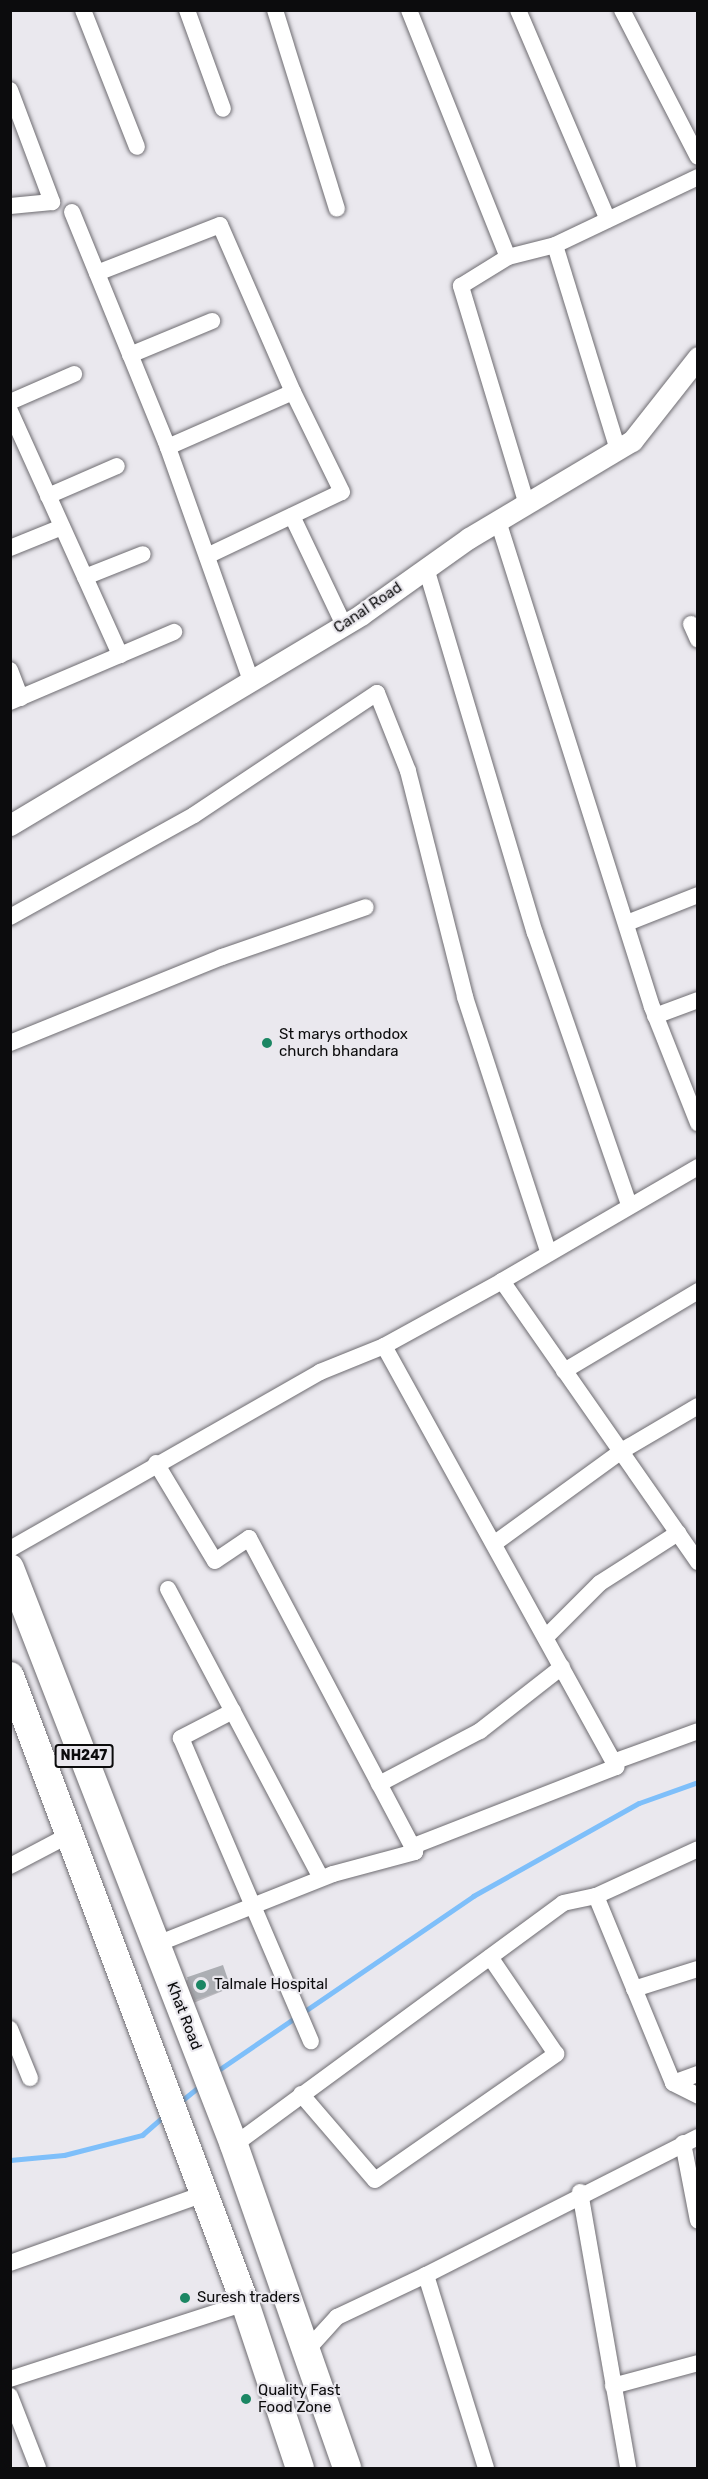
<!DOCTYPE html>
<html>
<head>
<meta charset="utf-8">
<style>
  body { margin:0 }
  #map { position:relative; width:708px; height:2479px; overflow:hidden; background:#eae8ee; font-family:Rubik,sans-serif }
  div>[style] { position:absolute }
  .shadow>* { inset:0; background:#0003 }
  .stream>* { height:5px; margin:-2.5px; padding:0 2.5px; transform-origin:2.5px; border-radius:2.5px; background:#7ebffa }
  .building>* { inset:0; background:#acaeb3; transform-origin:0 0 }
  .roads { filter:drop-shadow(0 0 2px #6e6c71) drop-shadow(0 0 2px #6e6c71) }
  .minor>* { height:16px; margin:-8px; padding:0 8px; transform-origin:8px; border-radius:8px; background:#fff }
  .tertiary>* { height:21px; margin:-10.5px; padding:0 10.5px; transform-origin:10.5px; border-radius:10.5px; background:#fff }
  .trunk>* { height:28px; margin:-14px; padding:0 14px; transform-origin:14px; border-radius:14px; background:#fff }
  .dots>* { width:16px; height:16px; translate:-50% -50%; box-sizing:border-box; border:3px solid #eae8ee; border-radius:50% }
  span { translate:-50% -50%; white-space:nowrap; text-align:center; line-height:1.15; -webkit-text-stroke:4.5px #eae8ee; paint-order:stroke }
  .shield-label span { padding:2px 4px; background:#eae8ee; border:2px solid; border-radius:4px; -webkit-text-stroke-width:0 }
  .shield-label { font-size:14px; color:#0c0c0d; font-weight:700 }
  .street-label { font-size:15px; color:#0c0c0d }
  .poi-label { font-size:15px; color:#0c0c0d }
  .left { translate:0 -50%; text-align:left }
  .frame { position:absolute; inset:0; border:12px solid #0c0c0d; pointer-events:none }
</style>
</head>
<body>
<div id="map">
  <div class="shadow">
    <i style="clip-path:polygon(188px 1979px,230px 1988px,191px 2004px,183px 1984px)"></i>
  </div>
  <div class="stream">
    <i style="left:214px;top:2073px;width:314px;rotate:-34.3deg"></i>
    <i style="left:473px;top:1896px;width:190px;rotate:-29.3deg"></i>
    <i style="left:639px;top:1803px;width:63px;rotate:-19.6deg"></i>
    <i style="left:180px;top:2102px;width:27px;rotate:-39deg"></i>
    <i style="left:10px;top:2160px;width:54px;rotate:-5.3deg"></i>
    <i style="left:64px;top:2155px;width:81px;rotate:-14.4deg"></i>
    <i style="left:142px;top:2135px;width:29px;rotate:-41deg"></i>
  </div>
  <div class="building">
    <i style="left:223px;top:1965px;width:24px;height:38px;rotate:71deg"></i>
  </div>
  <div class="roads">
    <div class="minor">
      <i style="left:83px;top:10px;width:147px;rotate:68.5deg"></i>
      <i style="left:187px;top:10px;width:105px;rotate:70deg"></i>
      <i style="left:275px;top:10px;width:208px;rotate:72.7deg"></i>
      <i style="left:409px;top:10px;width:266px;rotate:68.2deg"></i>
      <i style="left:518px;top:10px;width:228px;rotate:66.8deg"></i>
      <i style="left:622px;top:10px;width:165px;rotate:62.7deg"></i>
      <i style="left:10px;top:90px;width:120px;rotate:69.4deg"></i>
      <i style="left:52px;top:202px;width:42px;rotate:174.6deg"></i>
      <i style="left:72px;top:212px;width:248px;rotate:67.8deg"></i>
      <i style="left:166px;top:442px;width:254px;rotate:70.4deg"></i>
      <i style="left:97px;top:273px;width:132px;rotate:-21.3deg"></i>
      <i style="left:220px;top:225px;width:182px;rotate:66.4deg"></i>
      <i style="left:293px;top:392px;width:137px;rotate:156.3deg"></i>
      <i style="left:130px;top:355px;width:89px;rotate:-22.5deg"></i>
      <i style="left:10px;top:402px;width:70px;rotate:-23.6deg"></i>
      <i style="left:10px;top:411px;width:268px;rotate:65.7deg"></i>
      <i style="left:120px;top:655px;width:120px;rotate:156.9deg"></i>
      <i style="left:618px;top:450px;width:214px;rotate:-107.1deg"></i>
      <i style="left:555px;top:245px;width:158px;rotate:-25.4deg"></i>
      <i style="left:48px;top:496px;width:75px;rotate:-23.5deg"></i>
      <i style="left:527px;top:505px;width:229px;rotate:-106.8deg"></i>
      <i style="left:461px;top:286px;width:55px;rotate:-31.7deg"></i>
      <i style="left:508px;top:257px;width:49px;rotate:-14.3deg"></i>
      <i style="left:292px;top:516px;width:121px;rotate:64.5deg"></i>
      <i style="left:498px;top:521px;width:510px;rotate:72.42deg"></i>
      <i style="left:652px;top:1007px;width:125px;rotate:68.4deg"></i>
      <i style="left:10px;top:548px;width:56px;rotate:-22deg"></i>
      <i style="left:207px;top:556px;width:149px;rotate:-25.4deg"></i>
      <i style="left:342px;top:492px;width:111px;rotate:-116.1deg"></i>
      <i style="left:426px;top:568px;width:381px;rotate:73.4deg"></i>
      <i style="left:535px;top:933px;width:287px;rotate:70.9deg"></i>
      <i style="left:85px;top:577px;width:62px;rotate:-21.6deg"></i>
      <i style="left:691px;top:624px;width:17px;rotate:66deg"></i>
      <i style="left:120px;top:655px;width:59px;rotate:-23.1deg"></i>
      <i style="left:10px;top:670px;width:30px;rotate:69deg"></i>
      <i style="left:10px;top:917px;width:210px;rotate:-29deg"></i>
      <i style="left:194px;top:815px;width:220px;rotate:-33.7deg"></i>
      <i style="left:377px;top:693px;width:84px;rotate:68.3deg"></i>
      <i style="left:408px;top:771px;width:233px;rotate:75.8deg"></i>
      <i style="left:465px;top:997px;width:267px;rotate:71.9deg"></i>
      <i style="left:627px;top:923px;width:76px;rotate:-21.5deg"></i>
      <i style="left:655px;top:1016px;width:46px;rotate:-20.4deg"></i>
      <i style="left:10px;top:1043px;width:229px;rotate:-22.1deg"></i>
      <i style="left:222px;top:957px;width:152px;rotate:-19.1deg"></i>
      <i style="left:502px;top:1281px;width:343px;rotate:55.1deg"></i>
      <i style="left:384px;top:1346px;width:481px;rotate:61.1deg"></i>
      <i style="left:616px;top:1767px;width:215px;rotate:158.7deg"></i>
      <i style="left:416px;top:1845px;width:7px;rotate:98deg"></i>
      <i style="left:564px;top:1371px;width:156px;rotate:-30.8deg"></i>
      <i style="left:156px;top:1463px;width:114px;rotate:59deg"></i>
      <i style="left:215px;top:1561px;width:41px;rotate:-34.1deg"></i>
      <i style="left:249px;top:1538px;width:355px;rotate:62.1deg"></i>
      <i style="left:415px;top:1852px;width:85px;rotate:165deg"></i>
      <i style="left:333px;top:1874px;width:189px;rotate:158.3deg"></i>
      <i style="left:495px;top:1543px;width:158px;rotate:-36deg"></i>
      <i style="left:623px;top:1450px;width:87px;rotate:-30.4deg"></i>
      <i style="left:10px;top:1549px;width:357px;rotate:-29.7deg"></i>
      <i style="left:320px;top:1372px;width:69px;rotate:-22.1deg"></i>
      <i style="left:384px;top:1346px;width:135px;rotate:-28.8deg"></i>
      <i style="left:502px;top:1281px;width:227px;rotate:-30.2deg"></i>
      <i style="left:168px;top:1589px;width:327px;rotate:62.1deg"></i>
      <i style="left:546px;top:1637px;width:76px;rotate:-45deg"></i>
      <i style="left:600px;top:1583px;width:93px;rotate:-32.7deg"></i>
      <i style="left:233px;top:1711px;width:59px;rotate:152.6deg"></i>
      <i style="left:181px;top:1738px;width:330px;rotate:66.8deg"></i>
      <i style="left:613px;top:1762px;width:90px;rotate:-20deg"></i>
      <i style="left:379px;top:1784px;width:114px;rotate:-27.7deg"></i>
      <i style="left:480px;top:1731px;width:104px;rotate:-38deg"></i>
      <i style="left:10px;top:1866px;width:67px;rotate:-27.7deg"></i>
      <i style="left:596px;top:1896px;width:112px;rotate:-24.7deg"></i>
      <i style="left:634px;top:1989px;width:67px;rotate:-17.4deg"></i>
      <i style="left:10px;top:2029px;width:53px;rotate:67.8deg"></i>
      <i style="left:673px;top:2083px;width:27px;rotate:-20deg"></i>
      <i style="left:301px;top:2094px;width:113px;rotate:49.3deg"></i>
      <i style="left:375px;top:2180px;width:221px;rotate:-34.8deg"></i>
      <i style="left:556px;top:2054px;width:117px;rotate:-124.2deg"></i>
      <i style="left:683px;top:2143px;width:79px;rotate:79.1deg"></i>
      <i style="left:234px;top:2145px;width:408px;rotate:-36.3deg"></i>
      <i style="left:563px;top:1903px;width:34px;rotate:-12deg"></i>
      <i style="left:596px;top:1896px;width:202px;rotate:67.6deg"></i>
      <i style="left:673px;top:2083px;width:28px;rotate:27deg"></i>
      <i style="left:580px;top:2192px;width:280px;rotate:80.1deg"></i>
      <i style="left:10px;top:2263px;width:206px;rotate:-19.6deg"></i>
      <i style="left:307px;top:2350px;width:45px;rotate:-47.7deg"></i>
      <i style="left:337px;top:2317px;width:98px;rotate:-25.3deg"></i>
      <i style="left:10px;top:2379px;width:247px;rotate:-17.9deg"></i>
      <i style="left:613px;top:2386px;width:88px;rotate:-15.1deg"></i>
      <i style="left:10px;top:2396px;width:77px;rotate:68.7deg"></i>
      <i style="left:486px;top:2468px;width:202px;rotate:-107.3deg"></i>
      <i style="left:426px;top:2275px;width:305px;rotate:-26.9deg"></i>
    </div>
    <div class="tertiary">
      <i style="left:10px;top:825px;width:410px;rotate:-30.9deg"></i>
      <i style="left:362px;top:614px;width:131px;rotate:-35.4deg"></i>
      <i style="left:469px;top:538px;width:190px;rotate:-30.8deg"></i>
      <i style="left:632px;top:441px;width:107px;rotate:-51.8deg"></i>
    </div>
    <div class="trunk">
      <i style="left:10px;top:1568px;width:619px;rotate:68.78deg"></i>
      <i style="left:234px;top:2145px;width:342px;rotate:70.7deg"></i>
      <i style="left:10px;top:1676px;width:670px;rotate:69.45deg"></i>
      <i style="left:245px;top:2303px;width:174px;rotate:71.6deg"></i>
    </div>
  </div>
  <div class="dots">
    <i style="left:267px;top:1043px;background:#1b8663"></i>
    <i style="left:201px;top:1985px;background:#1b8663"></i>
    <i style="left:185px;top:2298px;background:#1b8663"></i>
    <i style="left:246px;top:2399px;background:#1b8663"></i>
  </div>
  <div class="shield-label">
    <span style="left:84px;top:1756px">NH247</span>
  </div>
  <div class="street-label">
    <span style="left:368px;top:608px;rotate:-34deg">Canal Road</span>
    <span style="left:184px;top:2016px;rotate:69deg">Khat Road</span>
  </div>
  <div class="poi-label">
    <span class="left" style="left:279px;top:1043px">St marys orthodox<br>church bhandara</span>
    <span class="left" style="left:214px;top:1985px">Talmale Hospital</span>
    <span class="left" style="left:197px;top:2298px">Suresh traders</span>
    <span class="left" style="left:258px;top:2399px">Quality Fast<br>Food Zone</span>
  </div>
  <div class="frame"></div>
</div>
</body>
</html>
